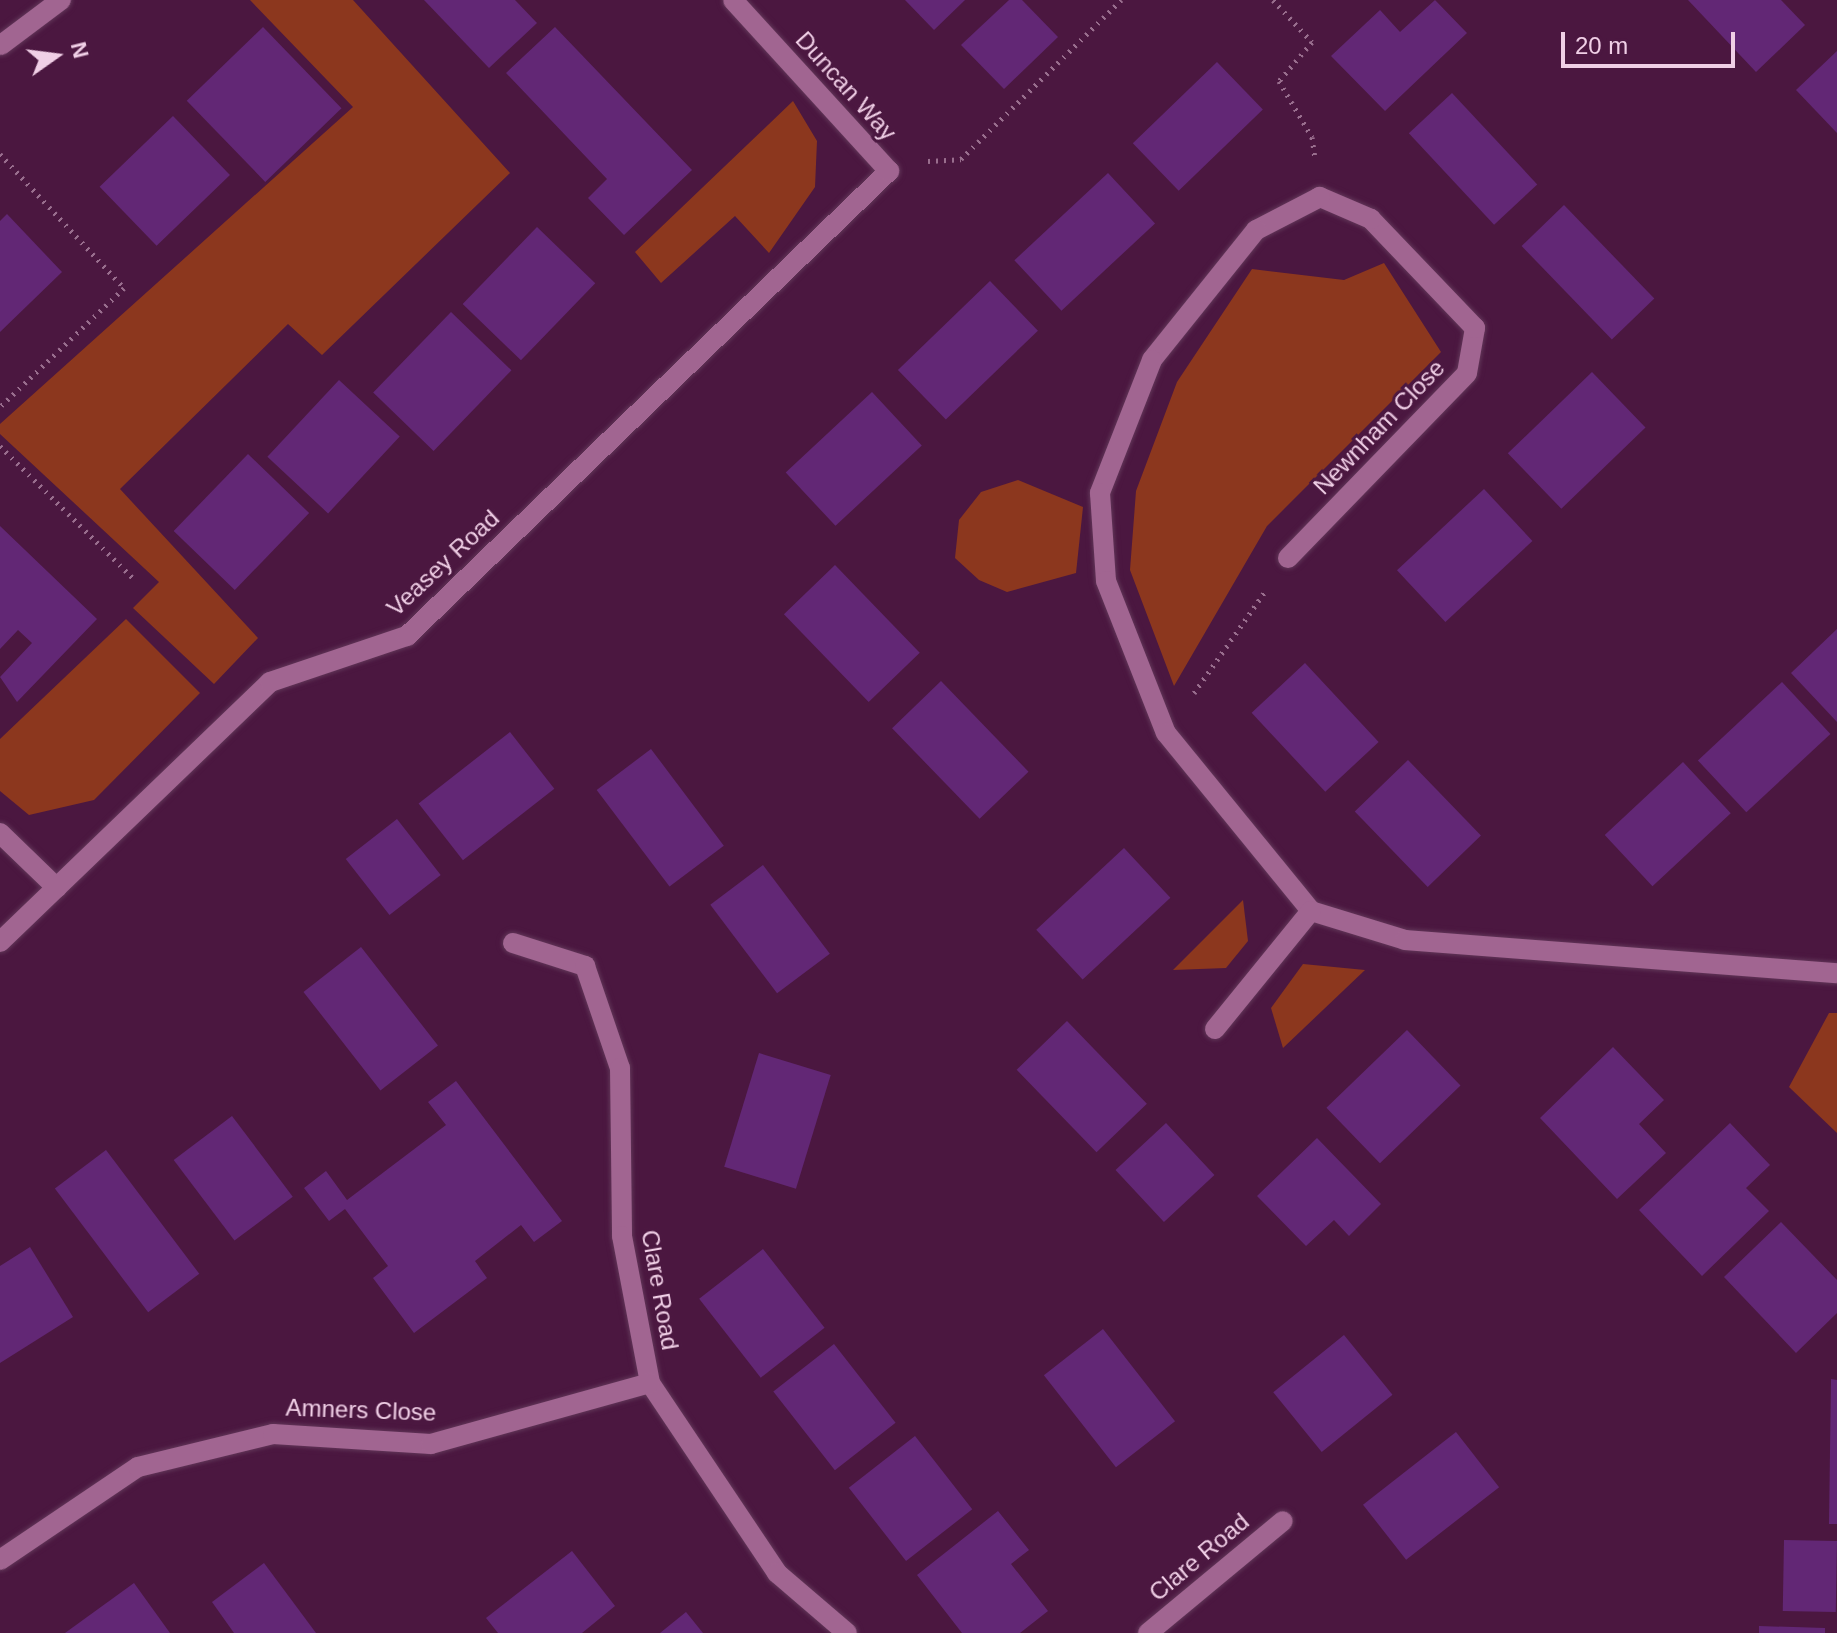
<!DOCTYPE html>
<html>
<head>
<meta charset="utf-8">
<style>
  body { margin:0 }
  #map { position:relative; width:1837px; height:1633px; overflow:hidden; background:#4b1740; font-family:Arial,sans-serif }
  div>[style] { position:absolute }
  .green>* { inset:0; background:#8c371e }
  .building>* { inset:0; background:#622775; transform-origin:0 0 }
  .path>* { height:5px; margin-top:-2.5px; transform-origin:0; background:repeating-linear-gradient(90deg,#996e8e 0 2px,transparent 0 8px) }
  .roads { filter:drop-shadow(0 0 2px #613658) drop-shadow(0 0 2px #613658) }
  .minor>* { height:20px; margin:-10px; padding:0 10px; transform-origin:10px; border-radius:10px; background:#a16591 }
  span { translate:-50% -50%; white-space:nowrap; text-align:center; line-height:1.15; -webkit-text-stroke:6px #4b1740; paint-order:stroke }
  .street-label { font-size:24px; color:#f0cfe6 }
  .north { position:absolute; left:16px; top:16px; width:80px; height:80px; -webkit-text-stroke:6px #4b1740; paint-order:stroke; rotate:76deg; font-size:22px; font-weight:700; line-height:32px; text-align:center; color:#f0cfe6 }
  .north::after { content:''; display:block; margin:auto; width:28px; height:36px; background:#f0cfe6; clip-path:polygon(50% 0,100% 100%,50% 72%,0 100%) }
  .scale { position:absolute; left:1561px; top:32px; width:174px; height:36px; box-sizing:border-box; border:4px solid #f0cfe6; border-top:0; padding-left:10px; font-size:24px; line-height:28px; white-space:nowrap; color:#f0cfe6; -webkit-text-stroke:6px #4b1740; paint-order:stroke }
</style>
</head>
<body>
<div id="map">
  <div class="green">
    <i style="clip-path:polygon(250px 0,353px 0,510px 173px,322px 355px,288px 324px,120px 489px,258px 638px,214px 684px,133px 608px,159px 582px,0 434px,0 424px,353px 107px)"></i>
    <i style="clip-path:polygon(793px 101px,817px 141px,815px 187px,769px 253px,735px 216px,661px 283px,635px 252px)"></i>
    <i style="clip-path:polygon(1384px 263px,1441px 352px,1267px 526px,1174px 686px,1130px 570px,1136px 491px,1177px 382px,1252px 269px,1344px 280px)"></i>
    <i style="clip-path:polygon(1018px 480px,1083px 507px,1076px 573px,1007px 592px,979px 580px,955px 558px,959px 520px,981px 492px)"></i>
    <i style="clip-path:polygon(126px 619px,200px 693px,94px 800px,29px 815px,0 791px,0 739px)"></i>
    <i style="clip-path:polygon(1243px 900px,1248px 941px,1226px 968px,1173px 970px)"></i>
    <i style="clip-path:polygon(1303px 964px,1365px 970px,1283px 1048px,1271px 1008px)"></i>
    <i style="clip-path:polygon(1829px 1013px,1837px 1013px,1837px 1133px,1789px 1087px)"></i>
  </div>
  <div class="building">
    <i style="clip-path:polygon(424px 0,515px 0,537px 23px,489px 68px)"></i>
    <i style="clip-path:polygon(905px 0,965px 0,934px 30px)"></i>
    <i style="clip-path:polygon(1009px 0,1022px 0,1058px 37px,1004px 89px,961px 45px)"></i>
    <i style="clip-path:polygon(1435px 0,1467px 33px,1385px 111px,1331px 56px,1380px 10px,1400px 32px)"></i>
    <i style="clip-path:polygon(1688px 0,1781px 0,1805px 25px,1756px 72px)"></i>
    <i style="left:263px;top:27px;width:113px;height:106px;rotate:46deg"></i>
    <i style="clip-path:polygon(555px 27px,692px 170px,624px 235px,588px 198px,607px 179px,506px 73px)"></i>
    <i style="clip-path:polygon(1837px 51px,1837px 133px,1796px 90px)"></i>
    <i style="left:1217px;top:62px;width:66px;height:117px;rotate:46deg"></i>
    <i style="left:1452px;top:93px;width:125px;height:59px;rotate:47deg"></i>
    <i style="left:173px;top:116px;width:82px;height:102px;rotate:46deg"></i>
    <i style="left:1108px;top:173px;width:69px;height:128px;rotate:47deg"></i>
    <i style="left:1564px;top:205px;width:130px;height:59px;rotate:46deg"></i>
    <i style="clip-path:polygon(7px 214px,62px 272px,0 332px,0 221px)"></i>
    <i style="left:537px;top:227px;width:81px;height:107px;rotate:44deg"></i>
    <i style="left:990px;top:281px;width:69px;height:128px;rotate:46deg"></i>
    <i style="left:451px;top:312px;width:84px;height:112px;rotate:44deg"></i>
    <i style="left:1592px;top:372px;width:77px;height:117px;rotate:46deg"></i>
    <i style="left:339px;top:380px;width:83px;height:105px;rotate:43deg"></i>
    <i style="left:872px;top:392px;width:73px;height:118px;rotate:47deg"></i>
    <i style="left:248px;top:454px;width:85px;height:107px;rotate:44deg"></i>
    <i style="left:1484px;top:489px;width:71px;height:119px;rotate:47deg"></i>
    <i style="clip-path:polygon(0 526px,97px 619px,17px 702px,0 677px,32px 643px,18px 630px,0 649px)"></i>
    <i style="left:835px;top:565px;width:122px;height:71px;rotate:46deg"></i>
    <i style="clip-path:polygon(1837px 629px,1837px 722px,1791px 673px)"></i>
    <i style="left:1305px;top:663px;width:108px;height:73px;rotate:47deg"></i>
    <i style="left:941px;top:681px;width:126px;height:68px;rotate:46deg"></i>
    <i style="left:1782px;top:682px;width:71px;height:115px;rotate:47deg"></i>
    <i style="left:510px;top:732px;width:72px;height:116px;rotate:52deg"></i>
    <i style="left:651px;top:749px;width:121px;height:68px;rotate:53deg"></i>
    <i style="left:1408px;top:760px;width:105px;height:74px;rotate:46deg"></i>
    <i style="left:1683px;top:762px;width:70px;height:107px;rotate:47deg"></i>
    <i style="left:397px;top:819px;width:71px;height:65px;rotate:52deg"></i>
    <i style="left:1124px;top:848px;width:68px;height:120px;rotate:47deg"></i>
    <i style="left:763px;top:865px;width:111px;height:66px;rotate:53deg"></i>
    <i style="left:361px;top:947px;width:125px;height:73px;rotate:52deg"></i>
    <i style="left:1067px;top:1021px;width:115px;height:70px;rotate:46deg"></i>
    <i style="left:1407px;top:1030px;width:77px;height:112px;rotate:46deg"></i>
    <i style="clip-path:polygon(1613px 1047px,1664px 1100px,1639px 1124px,1666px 1153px,1617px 1199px,1540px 1118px)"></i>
    <i style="left:759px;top:1053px;width:75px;height:119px;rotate:17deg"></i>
    <i style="clip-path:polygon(456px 1081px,562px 1221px,534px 1242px,521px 1225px,475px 1261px,487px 1278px,414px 1333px,373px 1278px,388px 1266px,345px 1209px,329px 1221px,304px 1188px,326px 1171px,347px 1200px,446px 1125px,428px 1102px)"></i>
    <i style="left:232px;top:1116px;width:101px;height:73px;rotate:53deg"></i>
    <i style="left:1166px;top:1123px;width:71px;height:69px;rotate:47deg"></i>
    <i style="clip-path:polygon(1730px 1123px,1770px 1165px,1746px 1188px,1769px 1211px,1702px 1276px,1639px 1210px)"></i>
    <i style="clip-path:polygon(1317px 1138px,1381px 1204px,1349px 1236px,1334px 1220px,1306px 1246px,1257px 1196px)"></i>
    <i style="left:106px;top:1150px;width:155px;height:64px;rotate:53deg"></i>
    <i style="clip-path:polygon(1781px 1222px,1837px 1280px,1837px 1313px,1796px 1353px,1724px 1277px)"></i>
    <i style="clip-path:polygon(30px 1247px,73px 1317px,0 1363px,0 1266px)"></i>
    <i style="left:763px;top:1249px;width:100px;height:81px;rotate:52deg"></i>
    <i style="left:1103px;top:1329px;width:117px;height:75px;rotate:52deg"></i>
    <i style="left:1344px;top:1335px;width:77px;height:91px;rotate:51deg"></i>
    <i style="left:834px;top:1344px;width:100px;height:77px;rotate:52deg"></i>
    <i style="clip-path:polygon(1831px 1379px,1837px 1380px,1837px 1524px,1829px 1524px)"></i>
    <i style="left:1456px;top:1432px;width:70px;height:118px;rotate:52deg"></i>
    <i style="left:915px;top:1436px;width:93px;height:84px;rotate:52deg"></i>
    <i style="clip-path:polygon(998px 1511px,1029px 1550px,1011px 1564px,1048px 1611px,1020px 1633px,962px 1633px,917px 1575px)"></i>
    <i style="left:1784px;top:1540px;width:53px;height:71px;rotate:1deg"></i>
    <i style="clip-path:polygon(572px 1551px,615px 1606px,582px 1633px,498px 1633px,486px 1618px)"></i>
    <i style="clip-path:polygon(264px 1563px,316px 1633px,234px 1633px,212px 1602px)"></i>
    <i style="clip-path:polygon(134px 1583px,170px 1633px,65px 1633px)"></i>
    <i style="clip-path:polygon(686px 1612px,703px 1633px,660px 1633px)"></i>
    <i style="clip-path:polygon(1759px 1626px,1825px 1628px,1825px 1633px,1759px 1633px)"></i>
  </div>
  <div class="path">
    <i style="left:1273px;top:0;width:57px;rotate:47.1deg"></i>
    <i style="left:1312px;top:42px;width:51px;rotate:130.2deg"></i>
    <i style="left:1279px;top:81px;width:65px;rotate:59.5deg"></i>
    <i style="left:1312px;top:137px;width:22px;rotate:82deg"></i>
    <i style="left:0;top:154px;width:183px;rotate:47.2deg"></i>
    <i style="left:124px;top:288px;width:172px;rotate:136.2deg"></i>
    <i style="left:928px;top:161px;width:33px;rotate:-3deg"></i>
    <i style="left:961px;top:159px;width:226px;rotate:-44.8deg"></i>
    <i style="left:0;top:446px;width:192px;rotate:44.8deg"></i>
    <i style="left:1194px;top:693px;width:126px;rotate:-55deg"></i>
  </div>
  <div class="roads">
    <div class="minor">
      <i style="left:1px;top:45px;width:75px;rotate:-36.9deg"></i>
      <i style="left:1288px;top:558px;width:257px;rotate:-45.9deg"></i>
      <i style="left:1467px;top:373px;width:46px;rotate:-79.9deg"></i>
      <i style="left:1475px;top:328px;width:151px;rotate:-133.7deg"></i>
      <i style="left:1371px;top:219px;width:56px;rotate:-156.7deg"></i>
      <i style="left:1320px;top:197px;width:72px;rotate:152.7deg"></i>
      <i style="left:1256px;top:230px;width:166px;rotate:128.7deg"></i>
      <i style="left:1152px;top:360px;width:143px;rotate:111.4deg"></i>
      <i style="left:1100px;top:493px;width:88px;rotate:86.1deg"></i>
      <i style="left:1106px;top:581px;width:163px;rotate:68.5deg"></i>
      <i style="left:1166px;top:733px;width:230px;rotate:50.8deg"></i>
      <i style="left:1311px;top:911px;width:98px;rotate:17.1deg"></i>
      <i style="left:1405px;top:940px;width:433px;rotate:4.4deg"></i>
      <i style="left:0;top:833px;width:79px;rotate:44deg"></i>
      <i style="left:0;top:942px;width:375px;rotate:-43.9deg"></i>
      <i style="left:270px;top:682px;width:145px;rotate:-18.6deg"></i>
      <i style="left:407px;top:636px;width:670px;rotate:-43.97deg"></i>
      <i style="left:889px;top:171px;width:231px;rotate:-132.4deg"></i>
      <i style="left:513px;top:943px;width:76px;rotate:17.7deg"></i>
      <i style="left:585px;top:966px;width:108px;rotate:71.1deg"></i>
      <i style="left:620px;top:1068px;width:168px;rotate:89.3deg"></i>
      <i style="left:622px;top:1236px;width:150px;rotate:79.2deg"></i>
      <i style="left:650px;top:1383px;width:229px;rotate:56.2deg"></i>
      <i style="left:777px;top:1573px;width:92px;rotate:40.6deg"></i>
      <i style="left:1215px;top:1029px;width:152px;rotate:-50.9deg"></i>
      <i style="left:0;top:1560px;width:166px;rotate:-34deg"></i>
      <i style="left:138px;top:1467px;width:139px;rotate:-13.7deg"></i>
      <i style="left:273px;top:1434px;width:158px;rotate:3.6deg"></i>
      <i style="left:431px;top:1444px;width:227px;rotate:-15.6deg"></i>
      <i style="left:1148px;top:1633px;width:175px;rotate:-39.7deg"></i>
    </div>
  </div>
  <div class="street-label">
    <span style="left:846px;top:86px;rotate:48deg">Duncan Way</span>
    <span style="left:1379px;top:427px;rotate:-46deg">Newnham Close</span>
    <span style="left:443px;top:563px;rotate:-43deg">Veasey Road</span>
    <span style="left:660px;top:1290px;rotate:80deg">Clare Road</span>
    <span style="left:361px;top:1410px;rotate:2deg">Amners Close</span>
    <span style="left:1199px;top:1557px;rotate:-40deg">Clare Road</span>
  </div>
  <div class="north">N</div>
  <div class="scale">20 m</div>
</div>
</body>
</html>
